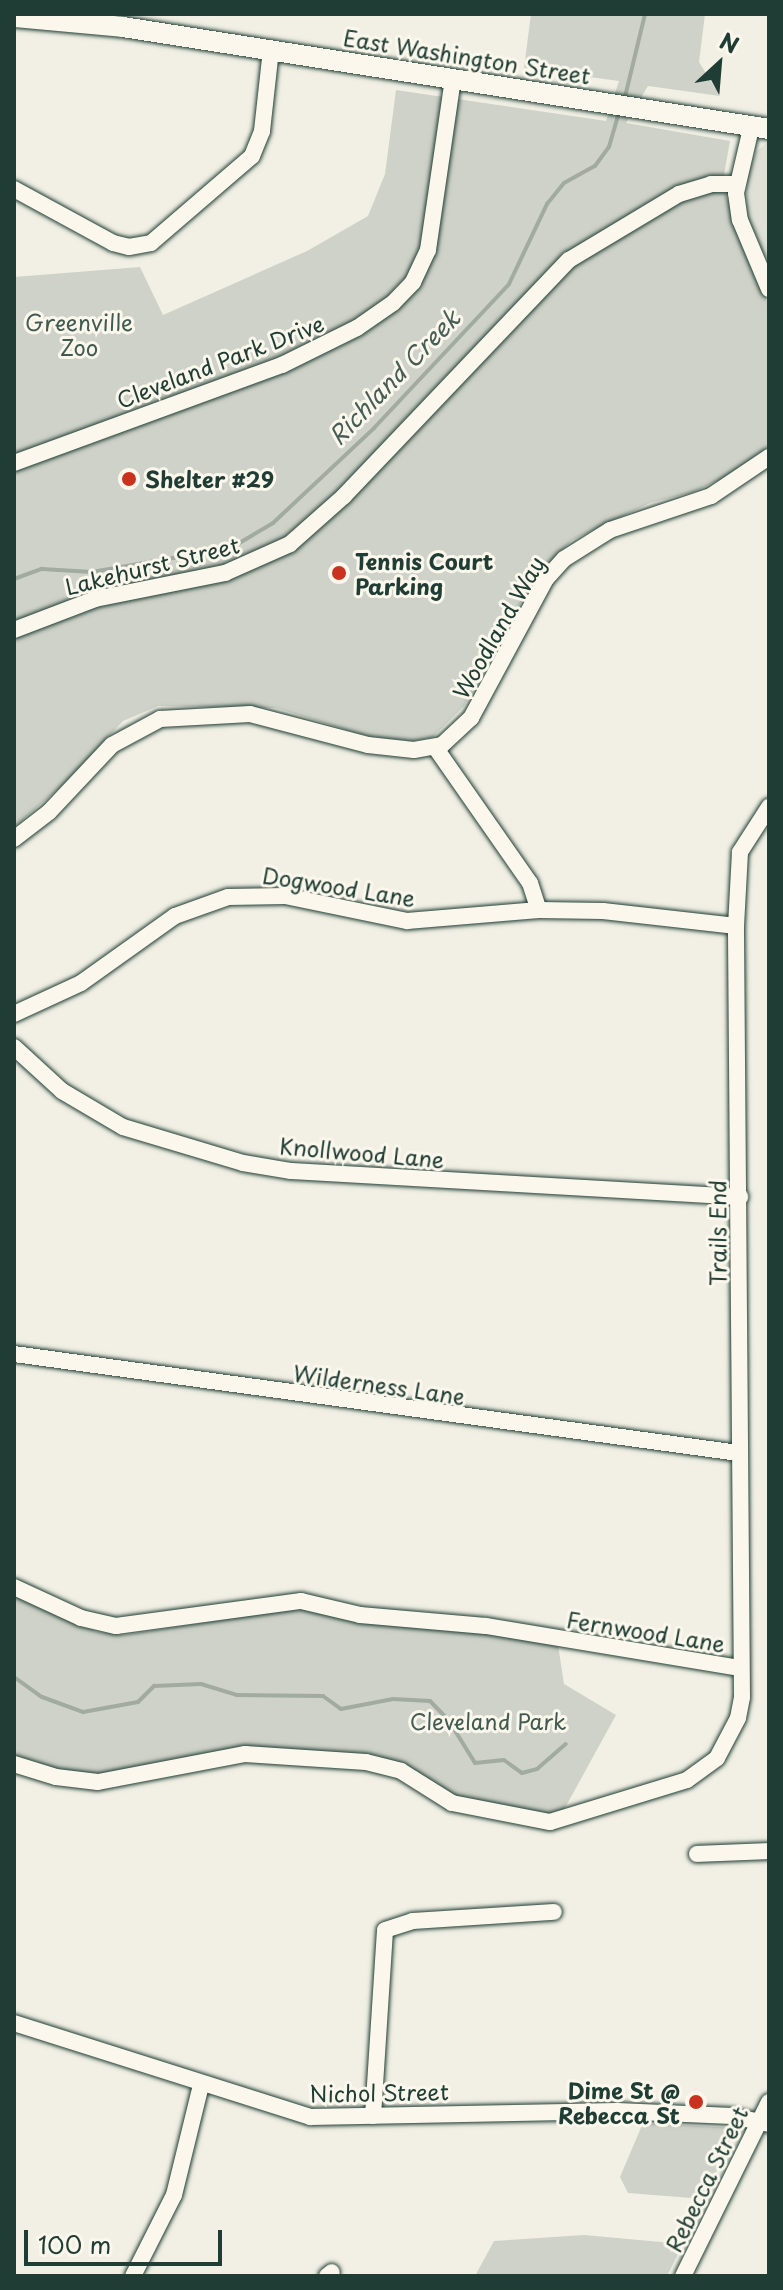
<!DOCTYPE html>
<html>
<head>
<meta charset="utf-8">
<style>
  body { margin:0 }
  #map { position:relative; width:783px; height:2290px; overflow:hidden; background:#f2f0e5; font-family:"Playpen Sans",sans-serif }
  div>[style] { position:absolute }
  .built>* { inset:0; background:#e0e1d6 }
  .green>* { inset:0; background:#cfd2c8 }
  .stream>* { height:4px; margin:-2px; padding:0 2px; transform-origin:2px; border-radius:2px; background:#a2aba1 }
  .roads { filter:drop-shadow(0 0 2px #1f3d34) drop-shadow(0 0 2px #1f3d34) }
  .minor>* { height:16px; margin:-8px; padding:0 8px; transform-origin:8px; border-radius:8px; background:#fbf7ec }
  .tertiary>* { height:20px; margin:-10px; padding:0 10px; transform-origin:10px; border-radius:10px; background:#fbf7ec }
  .dots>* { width:22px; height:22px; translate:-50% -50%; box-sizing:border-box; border:4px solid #fbf7ec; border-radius:50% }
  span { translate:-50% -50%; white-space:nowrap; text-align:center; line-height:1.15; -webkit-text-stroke:6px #fbf7ec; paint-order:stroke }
  .street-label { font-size:22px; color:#1f3d34 }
  .park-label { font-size:22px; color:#425b52 }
  .poi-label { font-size:22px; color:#1f3d34; font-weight:700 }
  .left { translate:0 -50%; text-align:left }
  .right { translate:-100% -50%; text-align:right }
  .water-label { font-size:24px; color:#465e55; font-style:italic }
  .frame { position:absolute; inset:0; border:16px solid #1f3d34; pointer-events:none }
  .north { position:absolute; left:679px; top:24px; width:80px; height:80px; -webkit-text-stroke:6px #fbf7ec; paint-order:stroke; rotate:26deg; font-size:22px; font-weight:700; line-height:32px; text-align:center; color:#1f3d34 }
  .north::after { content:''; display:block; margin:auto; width:28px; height:36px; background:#1f3d34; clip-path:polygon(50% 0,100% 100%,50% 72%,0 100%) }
  .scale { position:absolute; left:24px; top:2230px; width:198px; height:36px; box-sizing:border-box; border:4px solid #1f3d34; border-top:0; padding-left:10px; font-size:24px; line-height:28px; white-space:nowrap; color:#1f3d34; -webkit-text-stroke:6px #fbf7ec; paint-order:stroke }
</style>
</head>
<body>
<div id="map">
  <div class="built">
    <i style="clip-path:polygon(769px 141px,769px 260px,760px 251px,747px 218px,747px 176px,756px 152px)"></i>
  </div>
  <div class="green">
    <i style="clip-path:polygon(531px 14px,705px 14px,699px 62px,720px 96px,648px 86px,626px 123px,730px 141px,722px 186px,769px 307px,769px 446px,728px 476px,693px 492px,650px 503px,572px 540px,534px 578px,464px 706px,433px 737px,413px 741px,370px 737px,276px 708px,158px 706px,123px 721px,65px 783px,14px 827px,14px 277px,140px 267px,163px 315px,307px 251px,368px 216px,385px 174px,396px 90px,606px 121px,619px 81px,524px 68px)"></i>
    <i style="clip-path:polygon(14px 1595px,97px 1632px,124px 1635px,300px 1608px,346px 1620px,454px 1628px,558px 1645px,564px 1684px,616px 1715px,560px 1817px,459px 1803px,399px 1765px,293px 1752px,85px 1777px,14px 1760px)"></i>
    <i style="clip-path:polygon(643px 2123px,736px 2128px,704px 2199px,628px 2193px,620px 2177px)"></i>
    <i style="clip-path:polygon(584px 2235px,683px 2244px,667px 2276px,475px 2276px,494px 2241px)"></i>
  </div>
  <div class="stream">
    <i style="left:624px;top:101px;width:89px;rotate:-76.4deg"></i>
    <i style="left:14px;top:579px;width:30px;rotate:-20deg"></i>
    <i style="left:42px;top:569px;width:50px;rotate:3.4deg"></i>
    <i style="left:92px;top:572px;width:141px;rotate:-9.8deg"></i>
    <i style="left:231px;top:548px;width:49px;rotate:-30.8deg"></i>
    <i style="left:273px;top:523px;width:139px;rotate:-43.2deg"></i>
    <i style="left:374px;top:428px;width:197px;rotate:-46.8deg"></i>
    <i style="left:509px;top:284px;width:89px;rotate:-64.6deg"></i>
    <i style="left:547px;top:204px;width:27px;rotate:-51deg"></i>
    <i style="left:564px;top:183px;width:35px;rotate:-29deg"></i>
    <i style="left:595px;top:166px;width:24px;rotate:-54deg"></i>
    <i style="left:609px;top:147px;width:35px;rotate:-74deg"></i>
    <i style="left:14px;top:1677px;width:34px;rotate:36deg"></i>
    <i style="left:42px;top:1697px;width:44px;rotate:20.1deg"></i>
    <i style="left:83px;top:1712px;width:56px;rotate:-10.3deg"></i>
    <i style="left:138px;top:1702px;width:23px;rotate:-45deg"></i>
    <i style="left:154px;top:1686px;width:47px;rotate:-2.4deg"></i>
    <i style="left:201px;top:1684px;width:38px;rotate:17deg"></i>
    <i style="left:237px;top:1695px;width:86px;rotate:0.7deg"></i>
    <i style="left:323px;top:1696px;width:22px;rotate:36deg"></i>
    <i style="left:341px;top:1709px;width:53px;rotate:-10.9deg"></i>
    <i style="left:393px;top:1699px;width:37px;rotate:3deg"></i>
    <i style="left:430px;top:1701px;width:28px;rotate:46deg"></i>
    <i style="left:449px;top:1721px;width:49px;rotate:58.2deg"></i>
    <i style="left:475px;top:1763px;width:29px;rotate:-6deg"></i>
    <i style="left:504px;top:1760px;width:22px;rotate:36deg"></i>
    <i style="left:522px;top:1773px;width:16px;rotate:-15deg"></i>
    <i style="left:537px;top:1769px;width:38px;rotate:-41deg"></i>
  </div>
  <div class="roads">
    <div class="minor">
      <i style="left:752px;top:124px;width:71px;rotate:103.1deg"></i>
      <i style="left:736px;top:193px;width:27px;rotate:82deg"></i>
      <i style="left:740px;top:220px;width:75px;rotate:67.2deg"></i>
      <i style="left:14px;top:189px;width:113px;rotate:28.6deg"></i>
      <i style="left:113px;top:243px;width:16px;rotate:14deg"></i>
      <i style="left:129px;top:247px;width:22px;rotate:-10deg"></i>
      <i style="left:151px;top:243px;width:133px;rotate:-40.7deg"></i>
      <i style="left:252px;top:156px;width:27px;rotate:-68deg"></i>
      <i style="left:262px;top:131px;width:81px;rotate:-83.7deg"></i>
      <i style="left:14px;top:463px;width:285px;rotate:-20.1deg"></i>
      <i style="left:282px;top:365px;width:84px;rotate:-26.3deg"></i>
      <i style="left:357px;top:328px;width:44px;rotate:-34.8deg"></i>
      <i style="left:393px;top:303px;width:29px;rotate:-46deg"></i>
      <i style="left:413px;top:282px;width:35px;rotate:-65deg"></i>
      <i style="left:428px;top:250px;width:173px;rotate:-81.7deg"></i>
      <i style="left:14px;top:630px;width:87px;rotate:-20.9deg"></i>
      <i style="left:95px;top:599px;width:133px;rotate:-11.3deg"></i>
      <i style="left:225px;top:573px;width:71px;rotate:-24deg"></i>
      <i style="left:290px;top:544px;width:72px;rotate:-41.6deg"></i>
      <i style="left:344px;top:496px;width:326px;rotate:-46.4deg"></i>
      <i style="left:569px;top:260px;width:128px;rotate:-31deg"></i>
      <i style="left:679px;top:194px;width:34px;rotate:-17deg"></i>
      <i style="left:711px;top:184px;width:25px"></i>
      <i style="left:435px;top:747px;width:166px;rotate:55.1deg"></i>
      <i style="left:530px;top:883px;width:28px;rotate:72deg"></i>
      <i style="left:14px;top:839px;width:44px;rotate:-37.6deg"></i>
      <i style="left:49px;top:812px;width:92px;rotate:-46.8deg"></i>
      <i style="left:112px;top:745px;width:55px;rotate:-28.4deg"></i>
      <i style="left:160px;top:719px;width:90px;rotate:-3.2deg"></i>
      <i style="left:250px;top:714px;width:122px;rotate:14.7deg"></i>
      <i style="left:368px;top:745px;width:46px;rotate:6.2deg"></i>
      <i style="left:414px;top:750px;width:28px;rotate:-10deg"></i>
      <i style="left:442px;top:745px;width:40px;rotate:-43deg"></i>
      <i style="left:471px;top:718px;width:158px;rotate:-61.7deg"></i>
      <i style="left:546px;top:579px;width:27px;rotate:-48deg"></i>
      <i style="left:564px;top:559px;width:54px;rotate:-32.2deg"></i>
      <i style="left:610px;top:530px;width:107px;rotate:-18.6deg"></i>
      <i style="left:711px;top:496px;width:70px;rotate:-33.9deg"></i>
      <i style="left:14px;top:1014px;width:74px;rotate:-24.8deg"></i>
      <i style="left:81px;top:983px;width:115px;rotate:-35.5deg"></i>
      <i style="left:175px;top:916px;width:56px;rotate:-19.7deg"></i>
      <i style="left:228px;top:897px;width:57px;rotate:-1deg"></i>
      <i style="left:285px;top:896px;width:125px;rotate:11.6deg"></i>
      <i style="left:407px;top:921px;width:132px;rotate:-4.8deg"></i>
      <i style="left:539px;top:910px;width:64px;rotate:0.9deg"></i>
      <i style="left:603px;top:911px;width:134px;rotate:6.4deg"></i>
      <i style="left:14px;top:1047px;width:65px;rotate:42.5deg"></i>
      <i style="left:62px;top:1091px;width:71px;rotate:30.5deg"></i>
      <i style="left:123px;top:1127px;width:125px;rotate:16.7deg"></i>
      <i style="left:243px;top:1163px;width:49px;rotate:9.5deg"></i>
      <i style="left:291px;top:1171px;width:450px;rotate:3.3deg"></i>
      <i style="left:14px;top:1354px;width:732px;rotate:7.78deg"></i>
      <i style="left:14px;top:1587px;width:74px;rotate:24.8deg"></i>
      <i style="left:81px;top:1618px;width:36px;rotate:13deg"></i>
      <i style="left:116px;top:1626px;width:187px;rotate:-7.7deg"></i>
      <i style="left:301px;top:1601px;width:61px;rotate:13.3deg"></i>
      <i style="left:360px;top:1615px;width:126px;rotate:5deg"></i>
      <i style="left:486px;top:1626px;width:256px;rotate:9.4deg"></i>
      <i style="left:14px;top:1764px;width:44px;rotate:17.2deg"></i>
      <i style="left:56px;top:1777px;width:42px;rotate:6.8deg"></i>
      <i style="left:98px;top:1782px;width:150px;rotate:-10.8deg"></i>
      <i style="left:245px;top:1754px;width:121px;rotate:3.8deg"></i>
      <i style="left:366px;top:1762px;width:36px;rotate:14deg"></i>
      <i style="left:401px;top:1771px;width:60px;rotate:32.1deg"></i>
      <i style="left:452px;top:1803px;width:100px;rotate:11deg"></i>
      <i style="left:550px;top:1822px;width:143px;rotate:-17deg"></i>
      <i style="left:687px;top:1780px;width:37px;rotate:-36deg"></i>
      <i style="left:717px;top:1758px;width:45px;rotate:-62.3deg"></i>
      <i style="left:738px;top:1718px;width:21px;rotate:-79deg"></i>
      <i style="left:742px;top:1697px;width:771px;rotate:-90.45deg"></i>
      <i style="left:736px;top:926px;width:74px;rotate:-86.9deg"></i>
      <i style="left:740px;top:852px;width:54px;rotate:-57.2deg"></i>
      <i style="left:697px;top:1854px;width:72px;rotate:-2.4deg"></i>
      <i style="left:14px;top:2023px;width:311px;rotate:17.6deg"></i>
      <i style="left:310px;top:2117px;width:307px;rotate:-1.1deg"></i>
      <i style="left:617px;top:2111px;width:115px;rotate:2.5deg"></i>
      <i style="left:732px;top:2116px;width:38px;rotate:12deg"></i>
      <i style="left:373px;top:2116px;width:186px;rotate:-86.3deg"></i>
      <i style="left:385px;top:1930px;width:29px;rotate:-18deg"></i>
      <i style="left:413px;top:1921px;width:141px;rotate:-3.7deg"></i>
      <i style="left:133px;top:2276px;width:91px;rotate:-63.2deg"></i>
      <i style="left:174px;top:2195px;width:113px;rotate:-76.2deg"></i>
      <i style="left:327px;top:2276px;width:6px;rotate:-39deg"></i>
      <i style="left:683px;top:2276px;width:194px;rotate:-63.7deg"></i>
    </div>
    <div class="tertiary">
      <i style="left:14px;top:17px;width:109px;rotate:5.2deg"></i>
      <i style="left:123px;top:27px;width:654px;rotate:8.97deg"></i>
    </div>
  </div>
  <div class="dots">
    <i style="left:129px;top:479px;background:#c8321e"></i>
    <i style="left:339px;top:573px;background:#c8321e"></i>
    <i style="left:696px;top:2102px;background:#c8321e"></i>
  </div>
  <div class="street-label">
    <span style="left:467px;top:56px;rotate:9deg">East Washington Street</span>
    <span style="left:220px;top:361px;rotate:-21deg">Cleveland Park Drive</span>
    <span style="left:152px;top:565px;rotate:-14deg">Lakehurst Street</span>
    <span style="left:498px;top:627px;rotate:-60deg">Woodland Way</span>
    <span style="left:339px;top:886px;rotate:9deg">Dogwood Lane</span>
    <span style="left:362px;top:1152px;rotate:5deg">Knollwood Lane</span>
    <span style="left:717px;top:1233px;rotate:-90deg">Trails End</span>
    <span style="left:379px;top:1384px;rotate:8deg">Wilderness Lane</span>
    <span style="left:646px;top:1631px;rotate:9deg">Fernwood Lane</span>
    <span style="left:379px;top:2092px;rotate:-1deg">Nichol Street</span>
    <span style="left:706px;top:2179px;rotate:-64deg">Rebecca Street</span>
  </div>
  <div class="park-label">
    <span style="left:79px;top:334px">Greenville<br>Zoo</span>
    <span style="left:488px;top:1721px">Cleveland Park</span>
  </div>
  <div class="poi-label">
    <span class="left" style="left:145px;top:479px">Shelter #29</span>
    <span class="left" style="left:355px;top:573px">Tennis Court<br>Parking</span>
    <span class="right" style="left:680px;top:2102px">Dime St @<br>Rebecca St</span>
  </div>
  <div class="water-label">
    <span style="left:394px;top:377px;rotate:-46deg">Richland Creek</span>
  </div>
  <div class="frame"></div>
  <div class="north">N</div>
  <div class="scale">100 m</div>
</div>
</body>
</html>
